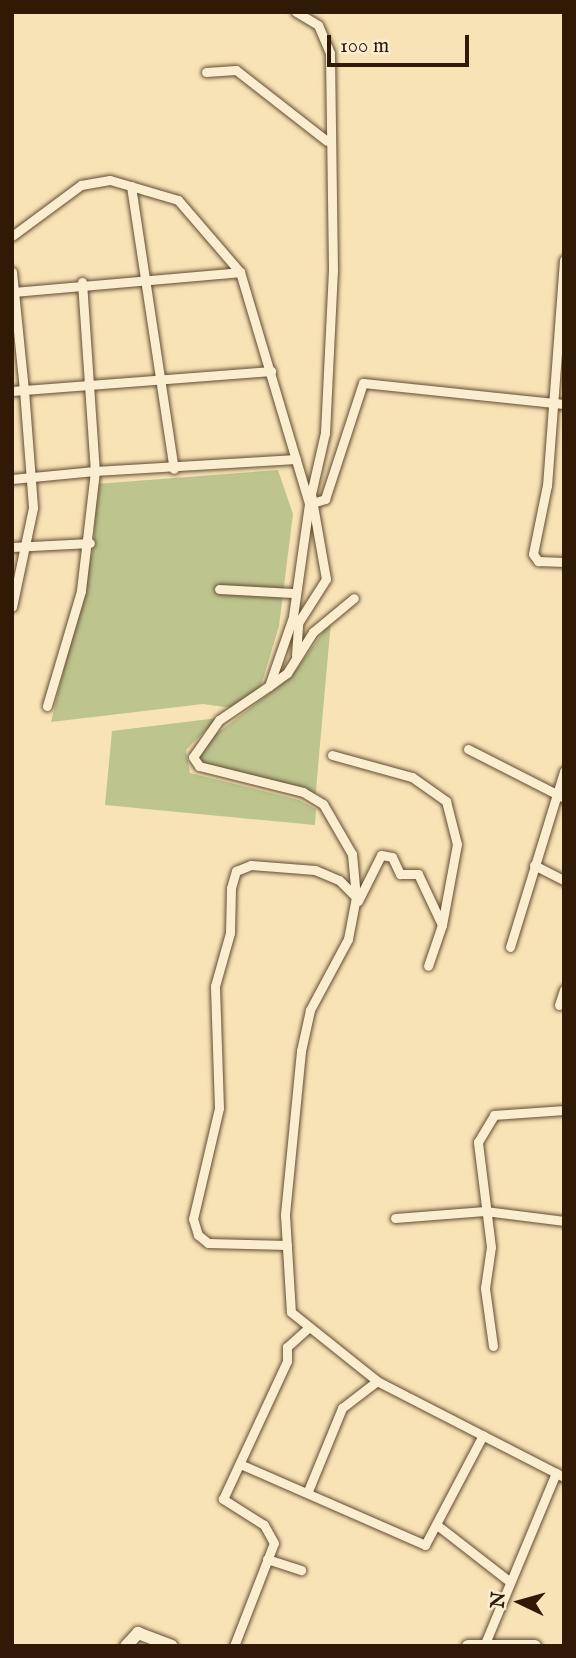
<!DOCTYPE html>
<html>
<head>
<meta charset="utf-8">
<style>
  body { margin:0 }
  #map { position:relative; width:576px; height:1658px; overflow:hidden; background:#f8e3b6; font-family:"IM FELL English",serif }
  div>[style] { position:absolute }
  .green>* { inset:0; background:#bdc48e }
  .roads { filter:drop-shadow(0 0 2px #624c32) drop-shadow(0 0 2px #624c32) }
  .street>* { height:9px; margin:-4.5px; padding:0 4.5px; transform-origin:4.5px; border-radius:4.5px; background:#faedd0 }
  .secondary>* { height:12px; margin:-6px; padding:0 6px; transform-origin:6px; border-radius:6px; background:#faedd0 }
  span { translate:-50% -50%; white-space:nowrap; text-align:center; line-height:1.15; -webkit-text-stroke:7px #faedd0; paint-order:stroke }
  .frame { position:absolute; inset:0; border:14px solid #301a06; pointer-events:none }
  .north { position:absolute; left:485px; top:1567px; width:70px; height:70px; -webkit-text-stroke:5px #faedd0; paint-order:stroke; rotate:275deg; font-size:19px; font-weight:700; line-height:28px; text-align:center; color:#301a06 }
  .north::after { content:''; display:block; margin:auto; width:24px; height:32px; background:#301a06; clip-path:polygon(50% 0,100% 100%,50% 72%,0 100%) }
  .scale { position:absolute; left:327px; top:35px; width:142px; height:32px; box-sizing:border-box; border:4px solid #301a06; border-top:0; padding-left:9px; font-size:21px; line-height:24px; white-space:nowrap; color:#301a06; -webkit-text-stroke:5px #faedd0; paint-order:stroke }
</style>
</head>
<body>
<div id="map">
  <div class="green">
    <i style="clip-path:polygon(278px 470px,293px 514px,279px 626px,260px 689px,232px 708px,203px 704px,51px 722px,94px 545px,96px 484px)"></i>
    <i style="clip-path:polygon(331px 621px,315px 801px,198px 767px,199px 747px,291px 677px)"></i>
    <i style="clip-path:polygon(218px 718px,186px 750px,190px 773px,299px 800px,316px 809px,315px 825px,105px 805px,112px 731px)"></i>
  </div>
  <div class="roads">
    <div class="street">
      <i style="left:206px;top:72px;width:30px;rotate:-4deg"></i>
      <i style="left:236px;top:70px;width:115px;rotate:38deg"></i>
      <i style="left:131px;top:186px;width:286px;rotate:81.4deg"></i>
      <i style="left:12px;top:236px;width:86px;rotate:-36.5deg"></i>
      <i style="left:81px;top:185px;width:29px;rotate:-10deg"></i>
      <i style="left:110px;top:180px;width:71px;rotate:16.4deg"></i>
      <i style="left:178px;top:200px;width:95px;rotate:49.3deg"></i>
      <i style="left:240px;top:272px;width:242px;rotate:73.4deg"></i>
      <i style="left:309px;top:504px;width:17px;rotate:-17deg"></i>
      <i style="left:325px;top:499px;width:122px;rotate:-71.9deg"></i>
      <i style="left:363px;top:383px;width:202px;rotate:6deg"></i>
      <i style="left:564px;top:260px;width:226px;rotate:94.3deg"></i>
      <i style="left:547px;top:485px;width:70px;rotate:101.5deg"></i>
      <i style="left:533px;top:554px;width:9px;rotate:54deg"></i>
      <i style="left:538px;top:561px;width:26px;rotate:2deg"></i>
      <i style="left:12px;top:272px;width:119px;rotate:84.2deg"></i>
      <i style="left:24px;top:390px;width:248px;rotate:-4.4deg"></i>
      <i style="left:82px;top:282px;width:189px;rotate:86.1deg"></i>
      <i style="left:95px;top:471px;width:201px;rotate:-3.4deg"></i>
      <i style="left:12px;top:292px;width:229px;rotate:-5deg"></i>
      <i style="left:12px;top:391px;width:12px;rotate:-5deg"></i>
      <i style="left:24px;top:390px;width:118px;rotate:85.6deg"></i>
      <i style="left:33px;top:508px;width:101px;rotate:102deg"></i>
      <i style="left:12px;top:479px;width:83px;rotate:-5.5deg"></i>
      <i style="left:95px;top:471px;width:121px;rotate:96.7deg"></i>
      <i style="left:81px;top:591px;width:120px;rotate:106.5deg"></i>
      <i style="left:309px;top:504px;width:114px;rotate:98.1deg"></i>
      <i style="left:293px;top:617px;width:73px;rotate:109.2deg"></i>
      <i style="left:269px;top:686px;width:60px;rotate:145.8deg"></i>
      <i style="left:219px;top:720px;width:45px;rotate:125.1deg"></i>
      <i style="left:193px;top:757px;width:11px;rotate:56deg"></i>
      <i style="left:199px;top:766px;width:107px;rotate:14deg"></i>
      <i style="left:303px;top:792px;width:23px;rotate:31deg"></i>
      <i style="left:323px;top:804px;width:58px;rotate:59.9deg"></i>
      <i style="left:352px;top:854px;width:43px;rotate:84.7deg"></i>
      <i style="left:356px;top:897px;width:43px;rotate:100.8deg"></i>
      <i style="left:348px;top:939px;width:81px;rotate:118.2deg"></i>
      <i style="left:310px;top:1010px;width:42px;rotate:102.4deg"></i>
      <i style="left:301px;top:1051px;width:165px;rotate:95.6deg"></i>
      <i style="left:285px;top:1215px;width:97px;rotate:86.5deg"></i>
      <i style="left:291px;top:1312px;width:110px;rotate:38.7deg"></i>
      <i style="left:377px;top:1381px;width:210px;rotate:27.2deg"></i>
      <i style="left:12px;top:547px;width:78px;rotate:-2.9deg"></i>
      <i style="left:219px;top:589px;width:74px;rotate:3.1deg"></i>
      <i style="left:296px;top:655px;width:32px;rotate:-86deg"></i>
      <i style="left:298px;top:623px;width:52px;rotate:-57.5deg"></i>
      <i style="left:326px;top:579px;width:86px;rotate:-100deg"></i>
      <i style="left:311px;top:494px;width:63px;rotate:-77.1deg"></i>
      <i style="left:325px;top:433px;width:163px;rotate:-87.2deg"></i>
      <i style="left:333px;top:270px;width:217px;rotate:-90.8deg"></i>
      <i style="left:330px;top:53px;width:30px;rotate:-113deg"></i>
      <i style="left:318px;top:25px;width:26px;rotate:-149deg"></i>
      <i style="left:269px;top:686px;width:22px;rotate:-36deg"></i>
      <i style="left:287px;top:673px;width:49px;rotate:-57.6deg"></i>
      <i style="left:313px;top:632px;width:53px;rotate:-39.7deg"></i>
      <i style="left:468px;top:749px;width:108px;rotate:27deg"></i>
      <i style="left:332px;top:755px;width:83px;rotate:15.4deg"></i>
      <i style="left:412px;top:777px;width:42px;rotate:35.2deg"></i>
      <i style="left:446px;top:801px;width:44px;rotate:75.7deg"></i>
      <i style="left:457px;top:844px;width:82px;rotate:100.5deg"></i>
      <i style="left:534px;top:865px;width:34px;rotate:27deg"></i>
      <i style="left:358px;top:901px;width:51px;rotate:-63.4deg"></i>
      <i style="left:381px;top:855px;width:11px;rotate:10deg"></i>
      <i style="left:392px;top:857px;width:19px;rotate:65deg"></i>
      <i style="left:400px;top:874px;width:18px"></i>
      <i style="left:418px;top:874px;width:56px;rotate:64.8deg"></i>
      <i style="left:442px;top:925px;width:43px;rotate:108.9deg"></i>
      <i style="left:510px;top:947px;width:184px;rotate:-72.9deg"></i>
      <i style="left:559px;top:1005px;width:16px;rotate:-72deg"></i>
      <i style="left:395px;top:1218px;width:90px;rotate:-4.4deg"></i>
      <i style="left:485px;top:1211px;width:80px;rotate:7.2deg"></i>
      <i style="left:287px;top:1245px;width:79px;rotate:-178.5deg"></i>
      <i style="left:208px;top:1243px;width:13px;rotate:-141deg"></i>
      <i style="left:198px;top:1235px;width:17px;rotate:-107deg"></i>
      <i style="left:193px;top:1219px;width:114px;rotate:-76.8deg"></i>
      <i style="left:219px;top:1108px;width:122px;rotate:-91.9deg"></i>
      <i style="left:215px;top:986px;width:55px;rotate:-74.2deg"></i>
      <i style="left:230px;top:933px;width:45px;rotate:-88.7deg"></i>
      <i style="left:231px;top:888px;width:18px;rotate:-74deg"></i>
      <i style="left:236px;top:871px;width:16px;rotate:-22deg"></i>
      <i style="left:251px;top:865px;width:64px;rotate:4.5deg"></i>
      <i style="left:315px;top:870px;width:26px;rotate:23deg"></i>
      <i style="left:339px;top:880px;width:24px;rotate:45deg"></i>
      <i style="left:493px;top:1346px;width:59px;rotate:-97.9deg"></i>
      <i style="left:485px;top:1288px;width:41px;rotate:-81.7deg"></i>
      <i style="left:491px;top:1247px;width:106px;rotate:-97.1deg"></i>
      <i style="left:478px;top:1142px;width:31px;rotate:-59deg"></i>
      <i style="left:494px;top:1115px;width:70px;rotate:-4.1deg"></i>
      <i style="left:240px;top:1464px;width:202px;rotate:23.6deg"></i>
      <i style="left:425px;top:1545px;width:124px;rotate:-62.2deg"></i>
      <i style="left:308px;top:1491px;width:90px;rotate:-67.7deg"></i>
      <i style="left:342px;top:1408px;width:44px;rotate:-37.6deg"></i>
      <i style="left:437px;top:1525px;width:91px;rotate:37.9deg"></i>
      <i style="left:267px;top:1559px;width:36px;rotate:18deg"></i>
      <i style="left:486px;top:1641px;width:182px;rotate:-67.4deg"></i>
      <i style="left:234px;top:1646px;width:110px;rotate:-68.8deg"></i>
      <i style="left:274px;top:1543px;width:21px;rotate:-119deg"></i>
      <i style="left:264px;top:1525px;width:49px;rotate:-147.6deg"></i>
      <i style="left:223px;top:1499px;width:152px;rotate:-65.1deg"></i>
      <i style="left:287px;top:1361px;width:14px;rotate:-90deg"></i>
      <i style="left:287px;top:1347px;width:28px;rotate:-42deg"></i>
    </div>
    <div class="secondary">
      <i style="left:126px;top:1646px;width:18px;rotate:-47deg"></i>
      <i style="left:138px;top:1633px;width:36px;rotate:21deg"></i>
      <i style="left:468px;top:1646px;width:67px"></i>
    </div>
  </div>
  <div class="frame"></div>
  <div class="north">N</div>
  <div class="scale">100 m</div>
</div>
</body>
</html>
